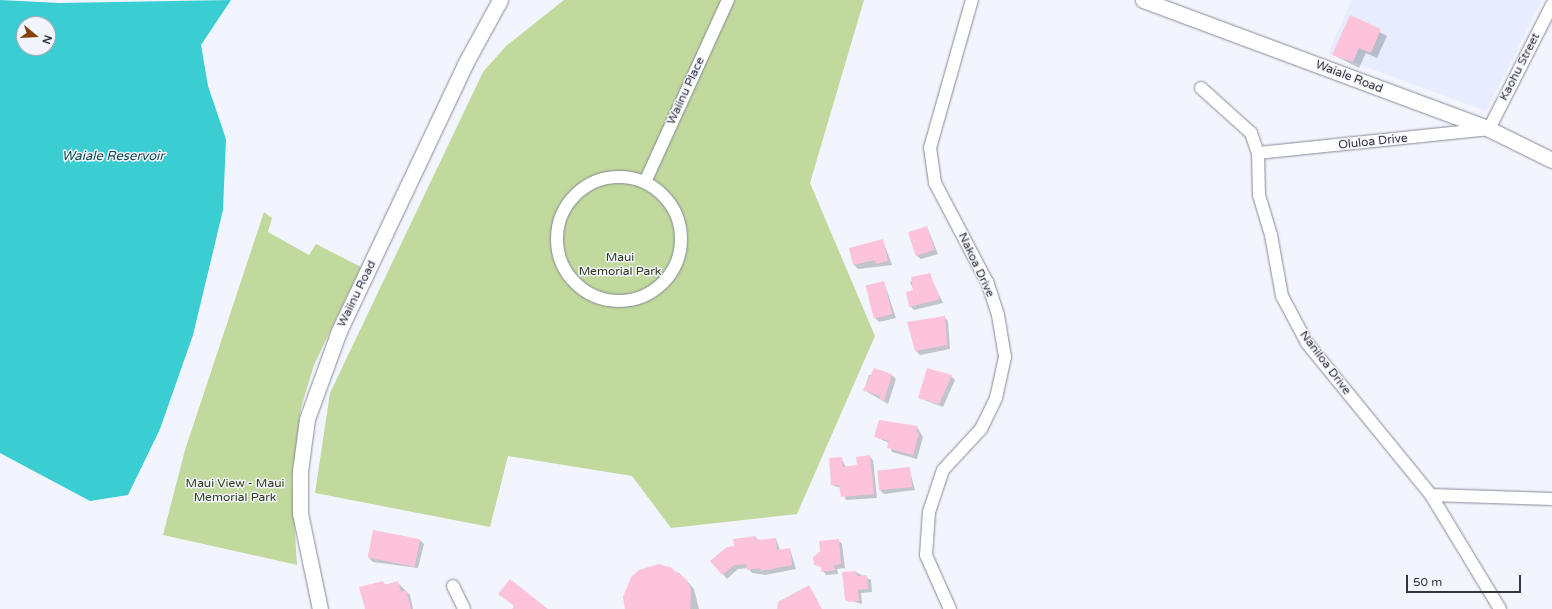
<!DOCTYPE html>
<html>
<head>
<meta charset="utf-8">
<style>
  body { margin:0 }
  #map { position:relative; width:1552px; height:609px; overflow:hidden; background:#f3f5fe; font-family:"Varela Round",sans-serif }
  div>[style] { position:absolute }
  .built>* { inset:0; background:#e7ecfe }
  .green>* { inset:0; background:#c1d99d }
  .water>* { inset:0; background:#3acdd1 }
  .shadow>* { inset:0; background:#0003 }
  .building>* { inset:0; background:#fcc3da; transform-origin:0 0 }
  .roads { filter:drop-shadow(0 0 1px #878a94) drop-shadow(0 0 1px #878a94) }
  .minor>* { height:12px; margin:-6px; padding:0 6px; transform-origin:6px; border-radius:6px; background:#fff }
  .minor>.ring { margin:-6px; padding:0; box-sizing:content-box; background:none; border:12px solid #fff; border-radius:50% }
  .tertiary>* { height:15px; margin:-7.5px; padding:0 7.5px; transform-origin:7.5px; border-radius:7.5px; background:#fff }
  span { translate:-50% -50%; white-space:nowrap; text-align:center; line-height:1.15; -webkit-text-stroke:3px #f3f5fe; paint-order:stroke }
  .street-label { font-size:12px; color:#34353a }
  .park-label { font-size:12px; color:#303d18 }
  .water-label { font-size:13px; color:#0c4c4d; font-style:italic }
  .north { position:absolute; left:16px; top:16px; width:40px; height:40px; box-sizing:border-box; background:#f3f5fe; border:1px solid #a7a8b0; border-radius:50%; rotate:108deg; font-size:11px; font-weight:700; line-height:16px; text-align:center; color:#34353a }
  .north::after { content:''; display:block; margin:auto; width:14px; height:18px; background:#83420b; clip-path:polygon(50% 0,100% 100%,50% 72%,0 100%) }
  .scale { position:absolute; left:1406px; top:575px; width:115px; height:18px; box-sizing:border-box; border:2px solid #34353a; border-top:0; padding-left:5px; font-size:12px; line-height:14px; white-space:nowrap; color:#34353a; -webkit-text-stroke:3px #f3f5fe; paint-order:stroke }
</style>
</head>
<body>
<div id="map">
  <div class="built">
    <i style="clip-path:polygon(1352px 0,1542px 0,1486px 111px,1328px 53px)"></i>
  </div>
  <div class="green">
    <i style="clip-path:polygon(564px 0,864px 0,810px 183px,875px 336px,797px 514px,671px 528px,632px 476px,508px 456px,490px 527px,315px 493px,330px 393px,483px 72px,506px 46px)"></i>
    <i style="clip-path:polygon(264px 212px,272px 218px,268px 232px,309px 255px,316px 244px,361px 267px,314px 365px,301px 408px,292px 481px,297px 565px,163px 535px,185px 450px)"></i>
  </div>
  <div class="water">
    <i style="clip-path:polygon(evenodd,0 0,59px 3px,231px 0,201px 45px,208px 86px,226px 139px,223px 210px,193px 335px,160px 429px,128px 495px,90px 501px,0 453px,0 0,24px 24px,48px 24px,48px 48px,24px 48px,24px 24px)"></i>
  </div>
  <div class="shadow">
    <i style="clip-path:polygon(1351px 17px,1387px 36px,1377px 58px,1366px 53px,1359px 68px,1334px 55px)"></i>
    <i style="clip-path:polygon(927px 227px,938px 254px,921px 259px,917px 256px)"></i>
    <i style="clip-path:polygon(883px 241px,892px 265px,858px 269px,854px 265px)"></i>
    <i style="clip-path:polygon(929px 274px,943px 303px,914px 310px,910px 306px,914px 291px,910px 282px)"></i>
    <i style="clip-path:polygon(884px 282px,896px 318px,879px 322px,875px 318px)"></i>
    <i style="clip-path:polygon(944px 317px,948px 321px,950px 349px,920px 355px,916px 351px)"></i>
    <i style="clip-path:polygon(869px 375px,892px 375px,896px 379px,888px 404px,864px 390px)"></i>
    <i style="clip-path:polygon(951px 376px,955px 380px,943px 407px,919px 398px)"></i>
    <i style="clip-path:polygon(917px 427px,923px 437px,917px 459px,892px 452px,889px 443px,876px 437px)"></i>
    <i style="clip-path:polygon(869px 456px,873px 460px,877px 498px,846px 500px,841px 488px,832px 485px,841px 458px,846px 467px,858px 466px)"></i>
    <i style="clip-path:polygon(909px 468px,915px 490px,884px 494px,880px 490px)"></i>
    <i style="clip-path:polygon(374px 531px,420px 540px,424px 544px,418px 568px,373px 562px,369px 558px)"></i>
    <i style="clip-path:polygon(755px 537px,759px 541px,776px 539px,780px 550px,790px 549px,796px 569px,765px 575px,752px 573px,748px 568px,738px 569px,727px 579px,712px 561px)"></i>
    <i style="clip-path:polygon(838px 540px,842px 544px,845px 568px,837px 569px,838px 574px,826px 575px,814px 557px)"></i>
    <i style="clip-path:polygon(659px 565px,679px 573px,687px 581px,694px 589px,699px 609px,626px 609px)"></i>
    <i style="clip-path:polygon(856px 572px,871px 580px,872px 592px,861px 593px,862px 604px,846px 599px)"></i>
    <i style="clip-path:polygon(382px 582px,386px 585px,397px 582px,410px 595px,413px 609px,367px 609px)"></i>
  </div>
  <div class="building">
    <i style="clip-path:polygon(1350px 15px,1381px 29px,1371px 53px,1359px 48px,1353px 62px,1332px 55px)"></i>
    <i style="left:927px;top:226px;width:25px;height:20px;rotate:72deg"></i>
    <i style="clip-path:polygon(883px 239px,888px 261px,876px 264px,875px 260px,853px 265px,849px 248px)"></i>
    <i style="clip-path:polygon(930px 273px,940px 299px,909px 307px,906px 292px,913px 290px,911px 277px)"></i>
    <i style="left:884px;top:281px;width:34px;height:19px;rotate:76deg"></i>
    <i style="clip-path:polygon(945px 316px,947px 345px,915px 351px,907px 322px)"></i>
    <i style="clip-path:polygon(874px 368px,892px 374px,884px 401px,879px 399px,880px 396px,863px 390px)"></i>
    <i style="clip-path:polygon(927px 368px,952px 375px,939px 404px,918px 398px)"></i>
    <i style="clip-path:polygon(879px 420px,918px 426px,916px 432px,919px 433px,913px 455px,887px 448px,889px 441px,874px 437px)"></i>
    <i style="clip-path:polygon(870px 455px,874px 494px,841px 497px,839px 485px,831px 485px,829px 458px,842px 457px,843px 467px,857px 465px,856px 457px)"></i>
    <i style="left:910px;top:467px;width:20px;height:33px;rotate:84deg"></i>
    <i style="left:373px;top:530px;width:48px;height:28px;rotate:11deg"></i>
    <i style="clip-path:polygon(756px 536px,756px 540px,776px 538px,777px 550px,790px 548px,792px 565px,761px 571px,760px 568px,747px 570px,746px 564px,734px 565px,722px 575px,710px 561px,727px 547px,734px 546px,733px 539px)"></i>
    <i style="clip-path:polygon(839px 539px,841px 564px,834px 565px,835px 570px,821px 572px,821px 567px,814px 565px,813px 557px,820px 551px,819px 541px)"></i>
    <i style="clip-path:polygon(659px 564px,670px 567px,687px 580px,691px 590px,690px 609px,625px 609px,623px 597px,631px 577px,639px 570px)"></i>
    <i style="clip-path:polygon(856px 571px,857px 576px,867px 575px,868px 589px,858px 590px,859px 601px,849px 602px,845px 600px,842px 572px)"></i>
    <i style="clip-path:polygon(510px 579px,548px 609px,512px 609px,514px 606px,498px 594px)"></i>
    <i style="clip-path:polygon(383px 581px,384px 585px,398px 581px,401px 592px,406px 590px,411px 609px,365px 609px,359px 587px)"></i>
    <i style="clip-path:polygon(809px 585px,822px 609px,777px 609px,778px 602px)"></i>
  </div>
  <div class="roads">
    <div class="minor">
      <i style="left:1201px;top:88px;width:67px;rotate:42deg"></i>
      <i style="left:1251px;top:133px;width:21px;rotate:71deg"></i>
      <i style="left:1258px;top:153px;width:42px;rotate:88.6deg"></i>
      <i style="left:1259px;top:195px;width:42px;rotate:73.3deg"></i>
      <i style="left:1271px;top:235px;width:62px;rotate:79.8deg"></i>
      <i style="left:1282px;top:296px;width:53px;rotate:62deg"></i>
      <i style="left:1307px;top:343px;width:196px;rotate:50.8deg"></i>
      <i style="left:1431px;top:495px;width:121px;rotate:1.9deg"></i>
      <i style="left:1258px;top:153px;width:232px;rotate:-5.9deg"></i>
      <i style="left:1489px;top:129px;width:139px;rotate:-63.1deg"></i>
      <i class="ring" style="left:557px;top:177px;width:112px;height:112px"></i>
      <i style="left:645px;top:182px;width:200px;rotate:-65.5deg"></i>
      <i style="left:1431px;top:495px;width:133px;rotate:58.8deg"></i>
      <i style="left:453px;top:586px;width:25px;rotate:64deg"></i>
      <i style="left:950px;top:609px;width:59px;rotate:-114deg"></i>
      <i style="left:926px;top:555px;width:43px;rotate:-86deg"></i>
      <i style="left:929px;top:512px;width:44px;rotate:-71.6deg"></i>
      <i style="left:943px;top:470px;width:56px;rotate:-47.2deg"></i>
      <i style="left:981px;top:429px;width:34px;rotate:-64deg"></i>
      <i style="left:996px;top:398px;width:42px;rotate:-77.6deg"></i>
      <i style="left:1005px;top:357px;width:43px;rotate:-99.5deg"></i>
      <i style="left:998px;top:315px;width:35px;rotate:-108deg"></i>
      <i style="left:987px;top:282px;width:112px;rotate:-117.7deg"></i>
      <i style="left:935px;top:183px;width:35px;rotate:-98deg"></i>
      <i style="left:930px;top:148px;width:154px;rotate:-74.2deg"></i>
    </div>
    <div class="tertiary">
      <i style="left:1143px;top:0;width:369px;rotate:20.4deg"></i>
      <i style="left:1489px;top:129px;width:70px;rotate:26.2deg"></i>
      <i style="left:320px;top:609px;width:98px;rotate:-101.8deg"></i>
      <i style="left:300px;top:513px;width:42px;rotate:-90deg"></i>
      <i style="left:300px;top:471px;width:52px;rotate:-82.3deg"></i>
      <i style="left:307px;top:419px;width:94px;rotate:-70deg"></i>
      <i style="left:339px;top:331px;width:295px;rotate:-64.7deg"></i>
      <i style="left:465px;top:64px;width:73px;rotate:-61.3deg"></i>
    </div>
  </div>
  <div class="street-label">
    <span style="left:1520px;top:67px;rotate:-63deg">Kaohu Street</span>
    <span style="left:1349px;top:77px;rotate:21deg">Waiale Road</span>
    <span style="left:686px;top:91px;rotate:-65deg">Waiinu Place</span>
    <span style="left:1373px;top:142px;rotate:-6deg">Oluloa Drive</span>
    <span style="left:976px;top:265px;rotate:65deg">Nakoa Drive</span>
    <span style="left:357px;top:294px;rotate:-64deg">Waiinu Road</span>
    <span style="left:1325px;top:363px;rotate:53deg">Naniloa Drive</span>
  </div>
  <div class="park-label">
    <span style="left:620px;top:265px">Maui<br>Memorial Park</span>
    <span style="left:235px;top:491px">Maui View - Maui<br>Memorial Park</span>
  </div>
  <div class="water-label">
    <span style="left:113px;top:156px">Waiale Reservoir</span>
  </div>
  <div class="north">N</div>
  <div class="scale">50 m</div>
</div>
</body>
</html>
